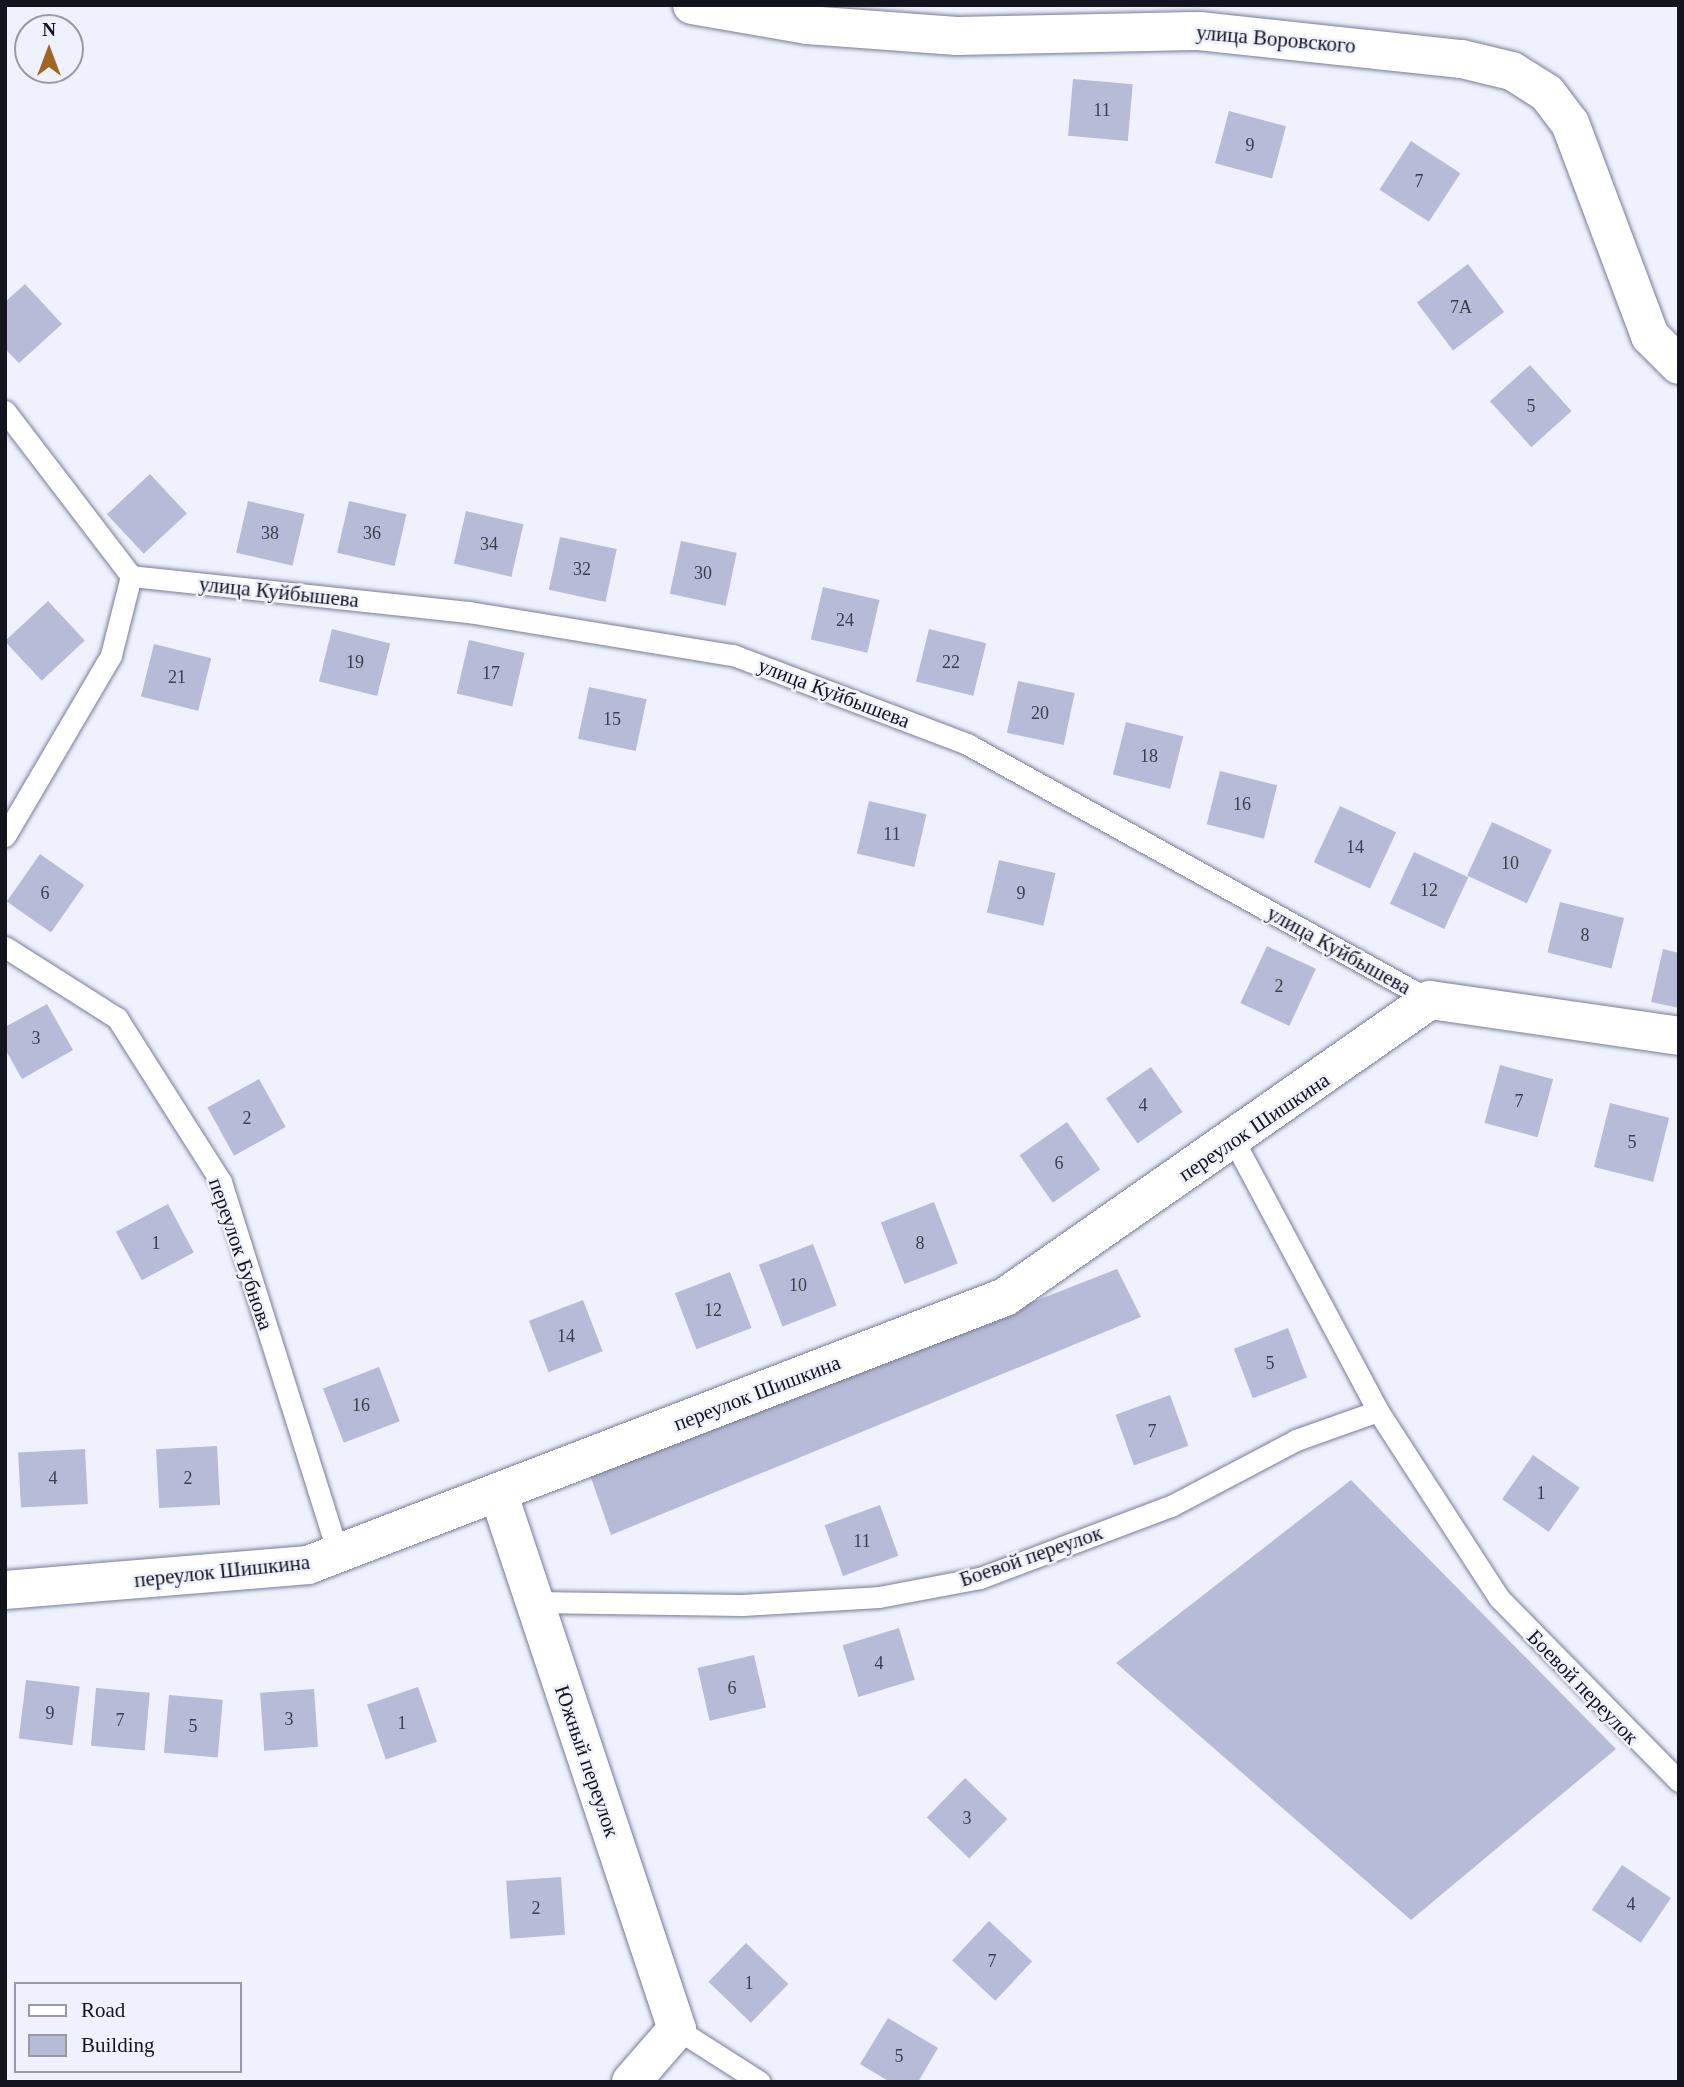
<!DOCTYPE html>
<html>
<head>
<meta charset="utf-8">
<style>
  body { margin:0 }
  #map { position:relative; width:1684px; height:2087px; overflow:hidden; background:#eff2fe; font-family:"Times New Roman",serif }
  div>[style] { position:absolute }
  .building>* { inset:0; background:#b6bcd7; transform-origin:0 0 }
  .roads { filter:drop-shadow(0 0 2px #787d97) drop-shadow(0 0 2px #787d97) }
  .lane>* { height:21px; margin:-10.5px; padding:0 10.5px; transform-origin:10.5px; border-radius:10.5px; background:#fff }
  .street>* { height:38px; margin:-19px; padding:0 19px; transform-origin:19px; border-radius:19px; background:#fff }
  .secondary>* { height:38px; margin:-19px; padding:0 19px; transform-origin:19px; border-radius:19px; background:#fff }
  span { translate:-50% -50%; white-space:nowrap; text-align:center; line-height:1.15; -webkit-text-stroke:5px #eff2fe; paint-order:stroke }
  .number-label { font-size:18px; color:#3b3e4c }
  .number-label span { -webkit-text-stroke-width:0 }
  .street-label { font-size:21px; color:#12141e }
  .frame { position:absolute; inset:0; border:7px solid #12141e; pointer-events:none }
  .legend { position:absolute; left:14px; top:1982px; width:228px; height:91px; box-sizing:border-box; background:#eff2fe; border:2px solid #9799a4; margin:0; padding:9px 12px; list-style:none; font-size:21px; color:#12141e }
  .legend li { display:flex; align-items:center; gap:14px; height:35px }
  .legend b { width:35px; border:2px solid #9799a4 }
  .north { position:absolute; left:14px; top:14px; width:70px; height:70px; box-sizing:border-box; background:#eff2fe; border:2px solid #9799a4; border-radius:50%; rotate:0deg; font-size:19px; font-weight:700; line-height:28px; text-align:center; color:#12141e }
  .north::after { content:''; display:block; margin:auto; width:24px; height:32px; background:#9e6523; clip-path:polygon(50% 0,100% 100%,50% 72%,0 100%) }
</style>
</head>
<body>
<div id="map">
  <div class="building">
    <i style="left:1073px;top:79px;width:60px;height:57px;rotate:5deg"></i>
    <i style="left:1229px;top:111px;width:59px;height:54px;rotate:15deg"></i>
    <i style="left:1411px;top:141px;width:59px;height:58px;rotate:33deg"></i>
    <i style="left:1468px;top:264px;width:60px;height:64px;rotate:53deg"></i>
    <i style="clip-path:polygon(25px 284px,62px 324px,19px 363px,5px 349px,5px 302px)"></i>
    <i style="left:1530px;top:365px;width:62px;height:54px;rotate:48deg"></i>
    <i style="left:150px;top:474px;width:54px;height:59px;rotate:47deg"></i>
    <i style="left:248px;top:501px;width:58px;height:53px;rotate:13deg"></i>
    <i style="left:349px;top:501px;width:59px;height:53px;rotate:13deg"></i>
    <i style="left:466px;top:511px;width:59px;height:54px;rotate:13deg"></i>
    <i style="left:560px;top:537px;width:58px;height:54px;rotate:12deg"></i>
    <i style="left:681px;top:541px;width:57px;height:54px;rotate:12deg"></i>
    <i style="left:823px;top:587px;width:58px;height:54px;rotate:13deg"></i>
    <i style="left:48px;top:601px;width:54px;height:59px;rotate:47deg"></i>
    <i style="left:332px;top:629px;width:60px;height:54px;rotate:14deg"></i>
    <i style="left:929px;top:629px;width:59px;height:54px;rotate:14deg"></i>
    <i style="left:469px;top:640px;width:57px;height:55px;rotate:13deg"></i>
    <i style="left:154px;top:644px;width:59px;height:54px;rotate:14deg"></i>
    <i style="left:1018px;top:681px;width:58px;height:53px;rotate:12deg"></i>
    <i style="left:589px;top:687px;width:59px;height:53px;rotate:12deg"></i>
    <i style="left:1126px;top:722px;width:59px;height:54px;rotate:14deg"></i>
    <i style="left:1220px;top:771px;width:59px;height:55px;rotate:14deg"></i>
    <i style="left:869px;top:801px;width:59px;height:54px;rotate:13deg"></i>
    <i style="left:1340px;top:806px;width:62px;height:62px;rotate:25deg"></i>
    <i style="left:1492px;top:822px;width:66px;height:59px;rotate:25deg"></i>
    <i style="left:1414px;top:852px;width:60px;height:57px;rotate:25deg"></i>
    <i style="left:40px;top:854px;width:54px;height:58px;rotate:35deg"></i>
    <i style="left:999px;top:860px;width:58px;height:54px;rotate:13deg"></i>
    <i style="left:1560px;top:902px;width:66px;height:52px;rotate:14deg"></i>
    <i style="left:1267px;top:946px;width:54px;height:63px;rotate:25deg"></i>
    <i style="clip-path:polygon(1663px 949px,1679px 953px,1679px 1008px,1651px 1002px)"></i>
    <i style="clip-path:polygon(47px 1004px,73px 1050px,22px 1079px,5px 1049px,5px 1027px)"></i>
    <i style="left:1500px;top:1065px;width:55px;height:60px;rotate:15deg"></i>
    <i style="left:1151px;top:1067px;width:55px;height:55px;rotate:55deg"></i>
    <i style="left:259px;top:1079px;width:55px;height:59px;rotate:61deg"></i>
    <i style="left:1610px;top:1103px;width:61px;height:66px;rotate:14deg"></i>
    <i style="left:1067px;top:1122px;width:58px;height:58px;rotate:55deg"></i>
    <i style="left:934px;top:1202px;width:66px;height:57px;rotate:69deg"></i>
    <i style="left:168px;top:1204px;width:55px;height:59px;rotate:62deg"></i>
    <i style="left:813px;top:1244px;width:66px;height:58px;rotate:69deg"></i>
    <i style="clip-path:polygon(1117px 1269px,1141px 1317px,611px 1535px,590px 1475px)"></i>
    <i style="left:730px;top:1272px;width:60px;height:59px;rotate:69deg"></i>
    <i style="left:583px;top:1300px;width:55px;height:58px;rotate:69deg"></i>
    <i style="left:1288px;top:1328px;width:53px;height:58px;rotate:69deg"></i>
    <i style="left:379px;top:1367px;width:58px;height:60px;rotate:69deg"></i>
    <i style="left:1170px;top:1395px;width:54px;height:58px;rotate:70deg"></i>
    <i style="left:217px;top:1446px;width:59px;height:61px;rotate:87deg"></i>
    <i style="left:85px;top:1449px;width:55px;height:67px;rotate:87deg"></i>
    <i style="left:1533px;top:1455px;width:57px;height:54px;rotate:35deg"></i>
    <i style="clip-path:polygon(1351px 1480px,1616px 1749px,1411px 1920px,1116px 1663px)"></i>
    <i style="left:880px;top:1505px;width:54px;height:59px;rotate:70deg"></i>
    <i style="left:899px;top:1628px;width:54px;height:59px;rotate:73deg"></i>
    <i style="left:754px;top:1655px;width:54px;height:58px;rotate:77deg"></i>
    <i style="left:26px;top:1680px;width:54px;height:59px;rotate:7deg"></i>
    <i style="left:418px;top:1687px;width:58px;height:54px;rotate:71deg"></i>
    <i style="left:96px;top:1688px;width:54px;height:58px;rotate:5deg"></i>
    <i style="left:314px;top:1689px;width:58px;height:54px;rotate:86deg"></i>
    <i style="left:169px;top:1695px;width:54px;height:58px;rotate:5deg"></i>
    <i style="left:965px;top:1778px;width:59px;height:55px;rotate:44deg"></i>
    <i style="left:1622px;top:1865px;width:59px;height:54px;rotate:34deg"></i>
    <i style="left:561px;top:1877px;width:58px;height:55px;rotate:86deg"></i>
    <i style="left:989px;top:1921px;width:59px;height:54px;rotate:43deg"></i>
    <i style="left:746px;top:1943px;width:59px;height:54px;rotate:44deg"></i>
    <i style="clip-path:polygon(888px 2018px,938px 2048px,918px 2082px,890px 2082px,860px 2064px)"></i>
  </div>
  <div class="roads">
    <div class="lane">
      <i style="left:5px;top:411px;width:208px;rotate:52.6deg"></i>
      <i style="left:131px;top:576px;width:340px;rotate:6.1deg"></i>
      <i style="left:469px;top:612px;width:267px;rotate:9.3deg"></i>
      <i style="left:733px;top:655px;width:250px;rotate:20.8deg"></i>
      <i style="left:967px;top:744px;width:529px;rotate:28.94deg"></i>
      <i style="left:5px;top:836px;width:210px;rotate:-59.6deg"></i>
      <i style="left:111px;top:655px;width:81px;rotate:-75.8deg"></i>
      <i style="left:5px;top:947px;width:133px;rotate:32.4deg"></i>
      <i style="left:117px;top:1018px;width:194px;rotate:57.6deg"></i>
      <i style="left:221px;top:1182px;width:390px;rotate:72.5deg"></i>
      <i style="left:1234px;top:1141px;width:306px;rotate:61.9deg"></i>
      <i style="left:1378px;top:1411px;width:223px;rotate:57.1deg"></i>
      <i style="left:1499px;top:1598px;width:257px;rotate:45.5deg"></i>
      <i style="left:534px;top:1602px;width:208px;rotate:0.8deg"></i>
      <i style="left:742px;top:1605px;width:137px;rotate:-3.3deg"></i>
      <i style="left:879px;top:1597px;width:103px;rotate:-10.7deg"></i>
      <i style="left:980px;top:1578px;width:204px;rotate:-20.7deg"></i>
      <i style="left:1171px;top:1506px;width:141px;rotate:-27.8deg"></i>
      <i style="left:1296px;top:1440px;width:87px;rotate:-19.5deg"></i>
      <i style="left:677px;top:2029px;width:98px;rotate:32.6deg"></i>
    </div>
    <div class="street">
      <i style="left:692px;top:5px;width:117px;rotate:9.9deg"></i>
      <i style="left:807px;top:25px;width:150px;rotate:4.2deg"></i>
      <i style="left:957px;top:36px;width:242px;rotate:-1.2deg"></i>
      <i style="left:1199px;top:31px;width:264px;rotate:6.1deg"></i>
      <i style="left:1462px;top:59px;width:51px;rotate:13.5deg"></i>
      <i style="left:1512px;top:71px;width:41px;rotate:32.2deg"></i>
      <i style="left:1547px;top:93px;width:38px;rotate:53deg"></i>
      <i style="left:1570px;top:123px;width:228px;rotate:69.4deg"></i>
      <i style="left:1650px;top:336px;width:41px;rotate:45deg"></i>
      <i style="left:498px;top:1492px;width:566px;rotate:71.57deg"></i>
      <i style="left:677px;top:2029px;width:70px;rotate:131deg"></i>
    </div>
    <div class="secondary">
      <i style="left:5px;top:1590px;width:304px;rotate:-4.7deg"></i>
      <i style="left:308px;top:1565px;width:747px;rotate:-21.03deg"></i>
      <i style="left:1005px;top:1297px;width:518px;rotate:-34.95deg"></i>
      <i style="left:1430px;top:1000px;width:252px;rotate:8.2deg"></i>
    </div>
  </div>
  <div class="number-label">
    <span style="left:1102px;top:110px">11</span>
    <span style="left:1250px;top:145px">9</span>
    <span style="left:1419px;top:181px">7</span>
    <span style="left:1461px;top:307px">7А</span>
    <span style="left:1531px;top:406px">5</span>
    <span style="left:270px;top:533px">38</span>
    <span style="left:372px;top:533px">36</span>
    <span style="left:489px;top:544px">34</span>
    <span style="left:582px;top:569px">32</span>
    <span style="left:703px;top:573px">30</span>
    <span style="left:845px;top:620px">24</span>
    <span style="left:355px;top:662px">19</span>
    <span style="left:951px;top:662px">22</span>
    <span style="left:491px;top:673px">17</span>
    <span style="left:177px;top:677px">21</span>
    <span style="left:1040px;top:713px">20</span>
    <span style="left:612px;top:719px">15</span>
    <span style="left:1149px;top:756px">18</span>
    <span style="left:1242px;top:804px">16</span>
    <span style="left:892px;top:834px">11</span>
    <span style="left:1355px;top:847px">14</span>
    <span style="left:1510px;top:863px">10</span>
    <span style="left:1429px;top:890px">12</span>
    <span style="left:45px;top:893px">6</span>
    <span style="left:1021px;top:893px">9</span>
    <span style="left:1585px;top:935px">8</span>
    <span style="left:1279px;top:986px">2</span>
    <span style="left:36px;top:1038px">3</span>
    <span style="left:1519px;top:1101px">7</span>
    <span style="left:1143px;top:1105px">4</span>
    <span style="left:247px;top:1118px">2</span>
    <span style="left:1632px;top:1142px">5</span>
    <span style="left:1059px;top:1163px">6</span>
    <span style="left:156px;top:1243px">1</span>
    <span style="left:920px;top:1243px">8</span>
    <span style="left:798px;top:1285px">10</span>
    <span style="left:713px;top:1310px">12</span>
    <span style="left:566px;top:1336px">14</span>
    <span style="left:1270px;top:1363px">5</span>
    <span style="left:361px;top:1405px">16</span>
    <span style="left:1152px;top:1431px">7</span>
    <span style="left:53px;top:1478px">4</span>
    <span style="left:188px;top:1478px">2</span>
    <span style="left:1541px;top:1493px">1</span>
    <span style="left:862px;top:1541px">11</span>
    <span style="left:879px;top:1663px">4</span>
    <span style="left:732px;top:1688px">6</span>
    <span style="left:50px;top:1713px">9</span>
    <span style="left:289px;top:1719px">3</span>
    <span style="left:120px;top:1720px">7</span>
    <span style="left:402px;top:1723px">1</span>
    <span style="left:193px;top:1726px">5</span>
    <span style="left:967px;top:1818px">3</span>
    <span style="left:1631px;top:1904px">4</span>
    <span style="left:536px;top:1908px">2</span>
    <span style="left:992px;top:1961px">7</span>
    <span style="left:749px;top:1983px">1</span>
    <span style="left:899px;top:2056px">5</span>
  </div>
  <div class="street-label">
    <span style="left:1276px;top:39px;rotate:5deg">улица Воровского</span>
    <span style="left:279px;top:592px;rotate:6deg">улица Куйбышева</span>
    <span style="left:834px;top:693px;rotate:21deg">улица Куйбышева</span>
    <span style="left:1339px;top:950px;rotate:29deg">улица Куйбышева</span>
    <span style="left:1254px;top:1127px;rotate:-34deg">переулок Шишкина</span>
    <span style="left:241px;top:1254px;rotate:71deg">переулок Бубнова</span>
    <span style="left:757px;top:1393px;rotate:-21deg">переулок Шишкина</span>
    <span style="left:1031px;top:1556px;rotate:-19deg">Боевой переулок</span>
    <span style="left:222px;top:1571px;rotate:-6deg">переулок Шишкина</span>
    <span style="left:1583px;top:1687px;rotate:46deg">Боевой переулок</span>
    <span style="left:587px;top:1761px;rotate:71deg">Южный переулок</span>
  </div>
  <div class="frame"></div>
  <ul class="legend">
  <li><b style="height:9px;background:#fff"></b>Road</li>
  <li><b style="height:19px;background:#b6bcd7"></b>Building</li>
  </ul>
  <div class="north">N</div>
</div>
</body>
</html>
